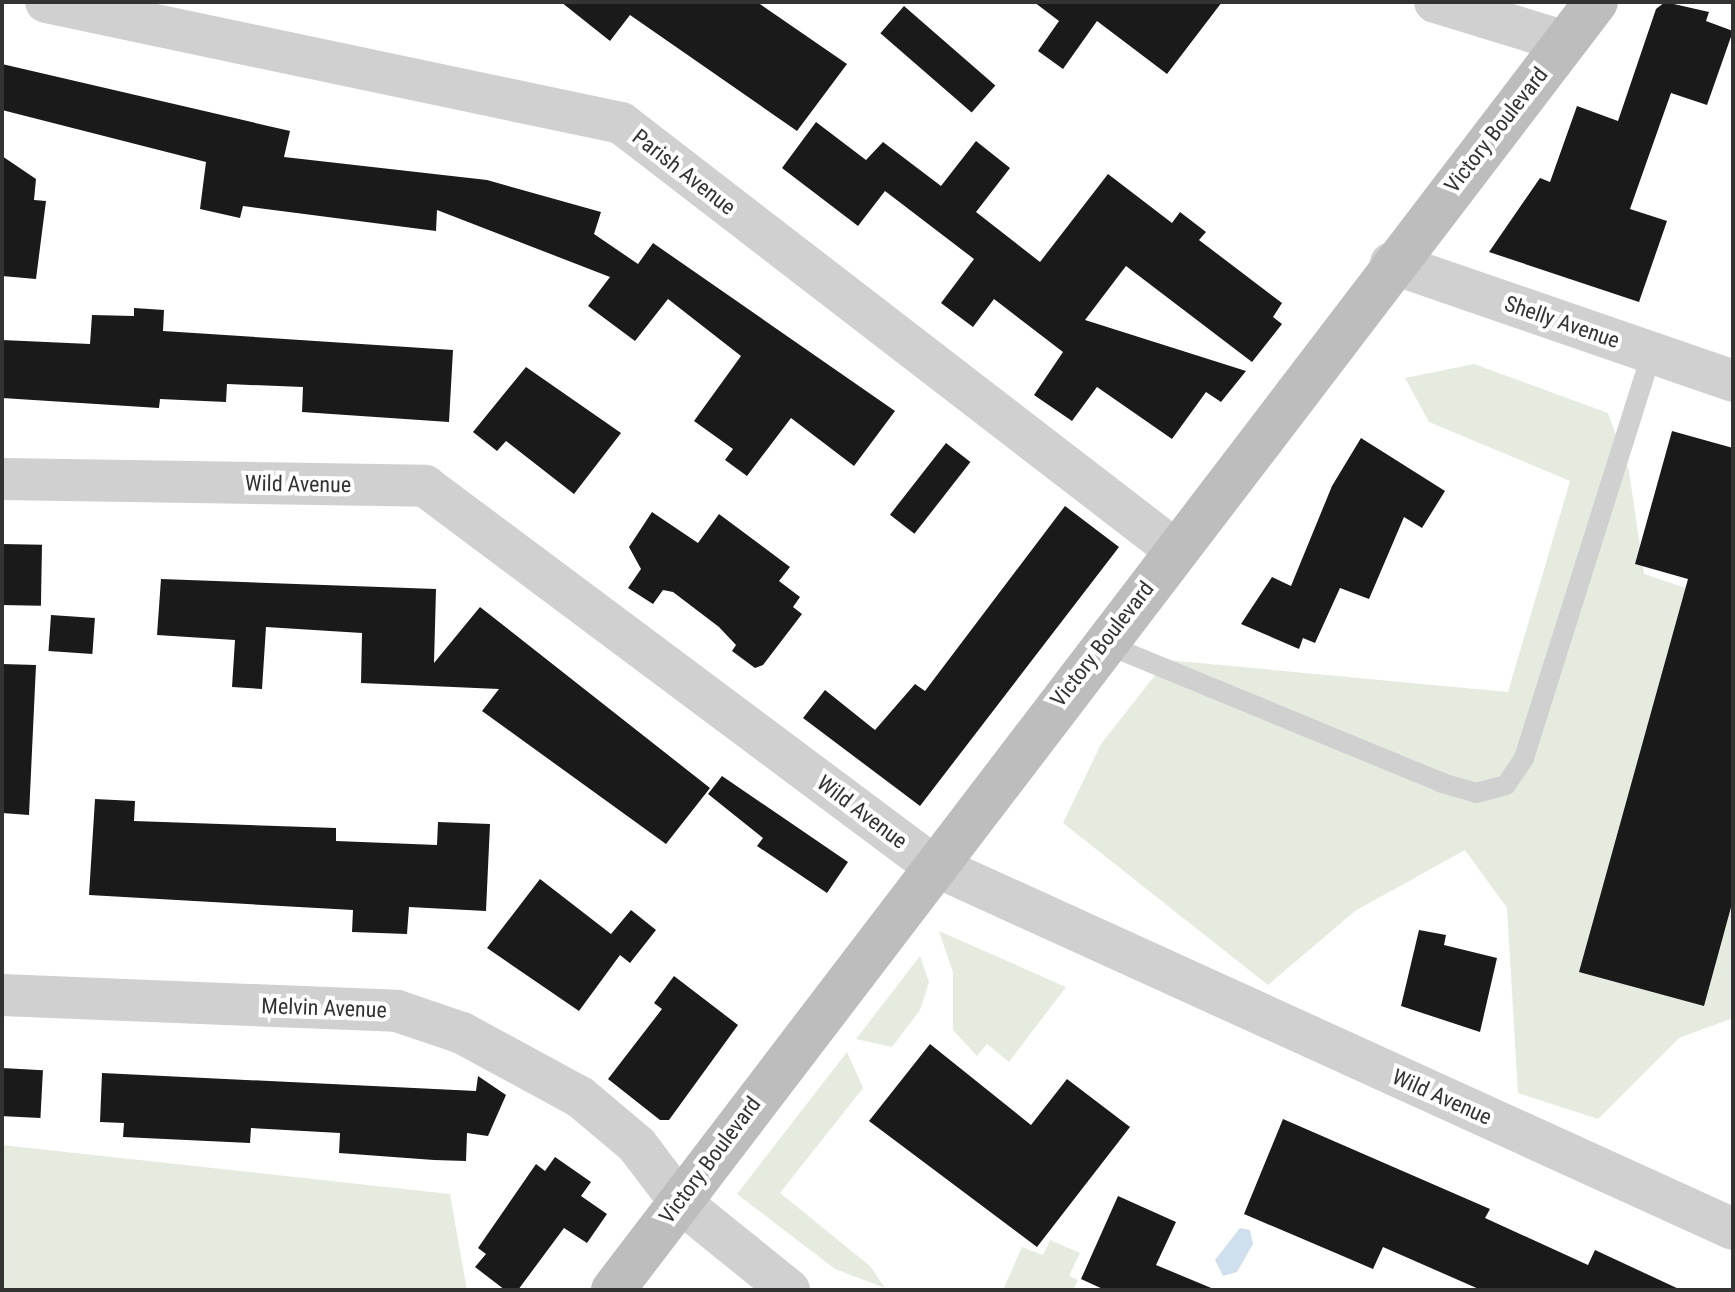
<!DOCTYPE html>
<html>
<head>
<meta charset="utf-8">
<style>
  body { margin:0 }
  #map { position:relative; width:1735px; height:1292px; overflow:hidden; background:#fff; font-family:"Roboto Condensed",sans-serif }
  div>[style] { position:absolute }
  .green>* { inset:0; background:#e5ecdf }
  .water>* { inset:0; background:#cfdfed }
  .building>* { inset:0; background:#1a1a1a; transform-origin:0 0 }
  .lane>* { height:20px; margin:-10px; padding:0 10px; transform-origin:10px; border-radius:10px; background:#d0d0d0 }
  .street>* { height:42px; margin:-21px; padding:0 21px; transform-origin:21px; border-radius:21px; background:#d0d0d0 }
  .secondary>* { height:44px; margin:-22px; padding:0 22px; transform-origin:22px; border-radius:22px; background:#bdbdbd }
  span { translate:-50% -50%; white-space:nowrap; text-align:center; line-height:1.15; -webkit-text-stroke:8px #fff; paint-order:stroke }
  .street-label { font-size:22px; color:#333 }
  .frame { position:absolute; inset:0; border:4px solid #333; pointer-events:none }
</style>
</head>
<body>
<div id="map">
  <div class="green">
    <i style="clip-path:polygon(1474px 364px,1608px 413px,1629px 471px,1644px 574px,1733px 604px,1733px 1018px,1679px 1038px,1598px 1119px,1518px 1093px,1507px 908px,1465px 850px,1355px 911px,1268px 985px,1063px 823px,1101px 744px,1167px 660px,1508px 692px,1570px 481px,1429px 422px,1405px 378px)"></i>
    <i style="clip-path:polygon(939px 931px,1066px 987px,1009px 1062px,987px 1044px,977px 1056px,953px 1030px,953px 972px)"></i>
    <i style="clip-path:polygon(920px 956px,929px 982px,920px 1010px,892px 1047px,856px 1039px)"></i>
    <i style="clip-path:polygon(847px 1052px,863px 1088px,780px 1193px,870px 1266px,885px 1288px,835px 1269px,737px 1194px)"></i>
    <i style="clip-path:polygon(2px 1145px,450px 1194px,467px 1290px,2px 1290px)"></i>
    <i style="clip-path:polygon(1050px 1240px,1080px 1253px,1069px 1276px,1078px 1280px,1073px 1290px,1003px 1290px,1022px 1247px,1043px 1255px)"></i>
  </div>
  <div class="water">
    <i style="clip-path:polygon(1240px 1228px,1250px 1230px,1253px 1244px,1237px 1272px,1223px 1276px,1215px 1260px)"></i>
  </div>
  <div class="building">
    <i style="clip-path:polygon(561px 2px,757px 2px,847px 64px,797px 131px,630px 15px,610px 41px)"></i>
    <i style="clip-path:polygon(1034px 2px,1222px 2px,1167px 74px,1097px 21px,1063px 69px,1038px 51px,1059px 21px)"></i>
    <i style="clip-path:polygon(1665px 2px,1709px 12px,1706px 21px,1733px 31px,1707px 105px,1671px 93px,1630px 209px,1667px 221px,1639px 302px,1489px 252px,1540px 178px,1550px 182px,1577px 106px,1618px 121px,1656px 9px)"></i>
    <i style="left:904px;top:6px;width:121px;height:36px;rotate:41deg"></i>
    <i style="clip-path:polygon(2px 64px,290px 131px,284px 157px,487px 180px,601px 212px,594px 234px,638px 264px,653px 243px,895px 411px,854px 466px,791px 418px,747px 476px,725px 460px,733px 449px,694px 421px,741px 356px,668px 299px,635px 341px,588px 306px,610px 277px,437px 210px,436px 231px,243px 206px,240px 218px,200px 209px,206px 162px,2px 110px)"></i>
    <i style="clip-path:polygon(816px 122px,866px 160px,883px 142px,941px 186px,976px 141px,1010px 168px,976px 212px,1040px 262px,1108px 174px,1172px 223px,1180px 212px,1206px 232px,1199px 240px,1282px 303px,1273px 317px,1282px 324px,1252px 362px,1126px 266px,1085px 320px,1246px 371px,1221px 402px,1206px 392px,1172px 439px,1097px 387px,1072px 421px,1034px 395px,1063px 352px,994px 299px,973px 327px,941px 303px,974px 259px,885px 191px,858px 226px,782px 168px)"></i>
    <i style="clip-path:polygon(2px 156px,36px 179px,34px 200px,46px 201px,36px 279px,2px 276px)"></i>
    <i style="clip-path:polygon(134px 308px,164px 310px,163px 331px,453px 350px,449px 422px,302px 412px,303px 387px,227px 384px,226px 402px,160px 399px,159px 408px,2px 398px,2px 340px,90px 344px,92px 315px,134px 316px)"></i>
    <i style="clip-path:polygon(526px 367px,621px 433px,574px 494px,506px 441px,497px 451px,473px 432px)"></i>
    <i style="clip-path:polygon(1672px 431px,1733px 448px,1733px 900px,1704px 1006px,1579px 972px,1688px 579px,1635px 564px)"></i>
    <i style="clip-path:polygon(1361px 438px,1445px 491px,1422px 528px,1404px 517px,1369px 599px,1340px 588px,1315px 643px,1303px 638px,1299px 649px,1241px 624px,1272px 577px,1291px 586px,1332px 486px)"></i>
    <i style="left:946px;top:443px;width:31px;height:91px;rotate:38deg"></i>
    <i style="clip-path:polygon(1065px 506px,1119px 547px,920px 806px,803px 718px,825px 690px,875px 730px,915px 684px,925px 691px)"></i>
    <i style="clip-path:polygon(652px 512px,698px 543px,719px 514px,790px 567px,779px 581px,800px 597px,793px 607px,802px 614px,763px 665px,755px 668px,732px 651px,736px 645px,719px 627px,673px 592px,663px 590px,653px 604px,628px 588px,641px 569px,629px 547px)"></i>
    <i style="left:2px;top:544px;width:40px;height:61px;rotate:1deg"></i>
    <i style="clip-path:polygon(161px 579px,436px 589px,434px 663px,480px 607px,710px 788px,666px 844px,482px 711px,499px 689px,361px 683px,362px 633px,266px 627px,262px 689px,232px 687px,235px 640px,157px 635px)"></i>
    <i style="left:51px;top:615px;width:44px;height:36px;rotate:4deg"></i>
    <i style="clip-path:polygon(2px 664px,36px 665px,29px 815px,2px 813px)"></i>
    <i style="clip-path:polygon(722px 776px,848px 862px,827px 893px,757px 846px,763px 838px,708px 794px)"></i>
    <i style="clip-path:polygon(95px 799px,135px 801px,134px 821px,336px 828px,336px 841px,437px 845px,438px 822px,490px 824px,486px 911px,409px 907px,407px 934px,352px 932px,353px 910px,89px 895px)"></i>
    <i style="clip-path:polygon(540px 879px,611px 934px,631px 910px,656px 930px,630px 963px,620px 955px,579px 1011px,487px 948px)"></i>
    <i style="clip-path:polygon(1419px 930px,1446px 935px,1444px 945px,1497px 958px,1480px 1032px,1401px 1006px)"></i>
    <i style="clip-path:polygon(674px 976px,738px 1025px,669px 1120px,660px 1120px,608px 1079px,662px 1009px,654px 1003px)"></i>
    <i style="clip-path:polygon(930px 1044px,1031px 1125px,1067px 1079px,1130px 1127px,1037px 1247px,869px 1121px)"></i>
    <i style="left:2px;top:1068px;width:41px;height:48px;rotate:3deg"></i>
    <i style="clip-path:polygon(102px 1073px,476px 1091px,478px 1076px,506px 1095px,488px 1136px,467px 1133px,466px 1161px,434px 1160px,339px 1153px,340px 1133px,251px 1128px,250px 1143px,123px 1137px,124px 1123px,100px 1122px)"></i>
    <i style="clip-path:polygon(1283px 1119px,1490px 1209px,1485px 1218px,1588px 1265px,1595px 1250px,1681px 1290px,1481px 1290px,1383px 1247px,1373px 1269px,1338px 1254px,1244px 1214px)"></i>
    <i style="clip-path:polygon(555px 1157px,591px 1182px,581px 1196px,607px 1214px,587px 1243px,564px 1228px,518px 1290px,505px 1290px,475px 1267px,486px 1254px,478px 1248px,536px 1164px,545px 1171px)"></i>
    <i style="clip-path:polygon(1118px 1196px,1176px 1222px,1156px 1265px,1216px 1290px,1105px 1290px,1081px 1279px)"></i>
  </div>
  <div class="lane">
    <i style="left:1103px;top:643px;width:367px;rotate:22.4deg"></i>
    <i style="left:1442px;top:783px;width:35px;rotate:16deg"></i>
    <i style="left:1476px;top:793px;width:31px;rotate:-15deg"></i>
    <i style="left:1506px;top:785px;width:32px;rotate:-56deg"></i>
    <i style="left:1524px;top:758px;width:425px;rotate:-72.5deg"></i>
  </div>
  <div class="street">
    <i style="left:46px;top:2px;width:588px;rotate:11.88deg"></i>
    <i style="left:621px;top:123px;width:699px;rotate:37.62deg"></i>
    <i style="left:1435px;top:2px;width:137px;rotate:17deg"></i>
    <i style="left:1391px;top:263px;width:362px;rotate:19deg"></i>
    <i style="left:2px;top:479px;width:423px;rotate:0.9deg"></i>
    <i style="left:425px;top:486px;width:632px;rotate:36.76deg"></i>
    <i style="left:931px;top:864px;width:881px;rotate:24.47deg"></i>
    <i style="left:2px;top:995px;width:395px;rotate:2.3deg"></i>
    <i style="left:397px;top:1011px;width:69px;rotate:18.7deg"></i>
    <i style="left:462px;top:1033px;width:134px;rotate:28.5deg"></i>
    <i style="left:580px;top:1097px;width:75px;rotate:40.1deg"></i>
    <i style="left:637px;top:1145px;width:71px;rotate:53deg"></i>
    <i style="left:680px;top:1202px;width:140px;rotate:38.9deg"></i>
  </div>
  <div class="secondary">
    <i style="left:613px;top:1290px;width:1620px;rotate:-52.65deg"></i>
  </div>
  <div class="street-label">
    <span style="left:1496px;top:130px;rotate:-52deg">Victory Boulevard</span>
    <span style="left:684px;top:172px;rotate:38deg">Parish Avenue</span>
    <span style="left:1562px;top:322px;rotate:19deg">Shelly Avenue</span>
    <span style="left:298px;top:484px;rotate:1deg">Wild Avenue</span>
    <span style="left:1102px;top:644px;rotate:-52deg">Victory Boulevard</span>
    <span style="left:862px;top:812px;rotate:37deg">Wild Avenue</span>
    <span style="left:324px;top:1008px;rotate:2deg">Melvin Avenue</span>
    <span style="left:1442px;top:1097px;rotate:24deg">Wild Avenue</span>
    <span style="left:710px;top:1160px;rotate:-53deg">Victory Boulevard</span>
  </div>
  <div class="frame"></div>
</div>
</body>
</html>
